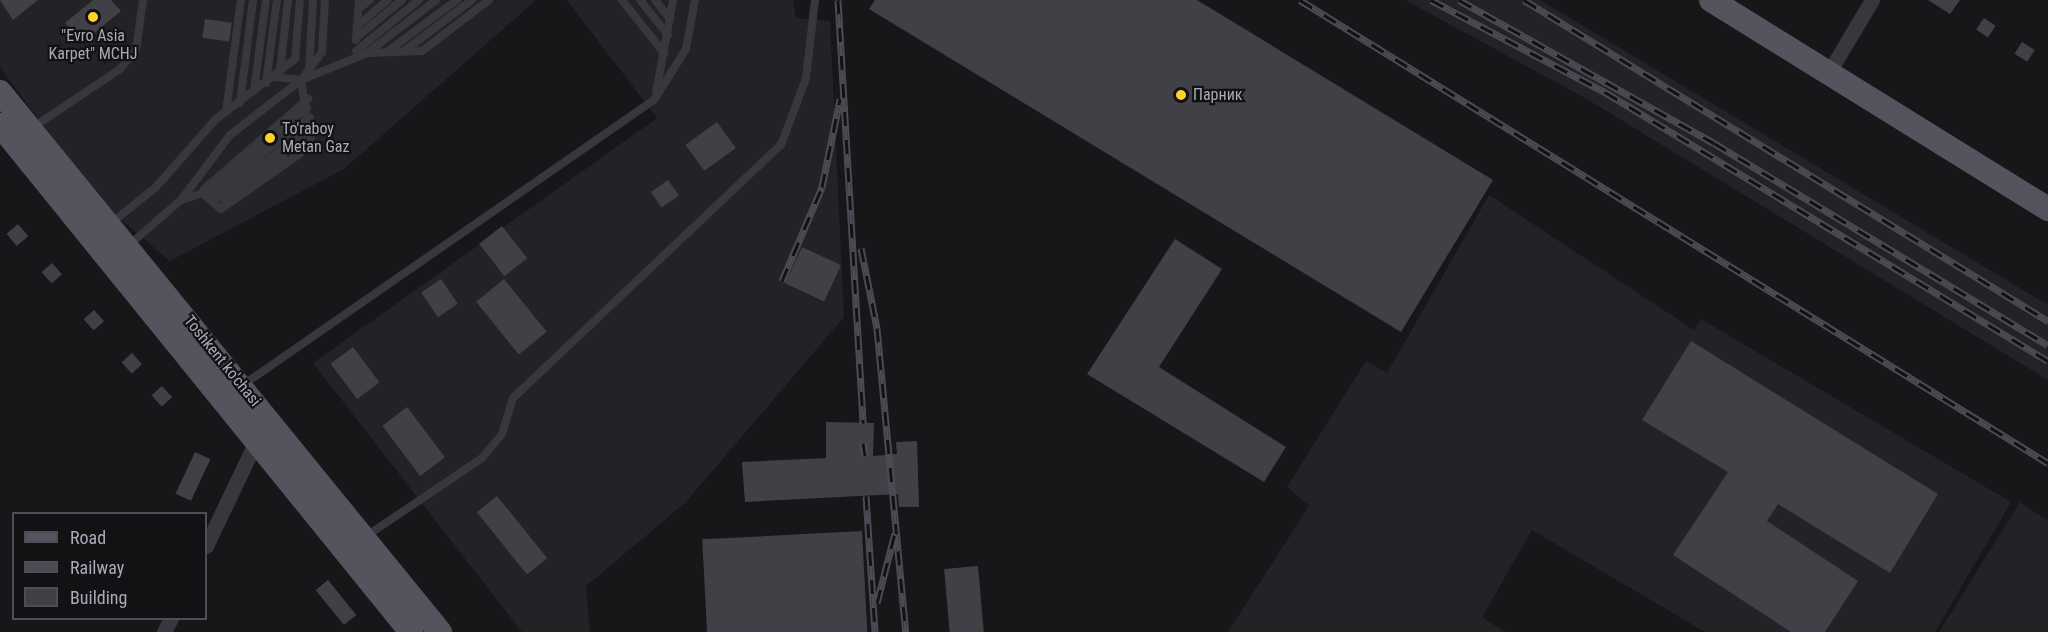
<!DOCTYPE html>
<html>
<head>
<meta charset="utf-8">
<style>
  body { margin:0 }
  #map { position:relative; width:2048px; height:632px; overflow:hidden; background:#171619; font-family:"Roboto Condensed",sans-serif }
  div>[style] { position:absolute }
  .built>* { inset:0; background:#232226 }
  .building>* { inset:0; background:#414046; transform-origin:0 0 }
  .service>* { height:8px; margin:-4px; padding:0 4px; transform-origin:4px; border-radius:4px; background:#37373e }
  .minor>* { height:15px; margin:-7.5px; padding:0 7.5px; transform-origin:7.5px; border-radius:7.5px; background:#37373e }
  .primary>* { height:24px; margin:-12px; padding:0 12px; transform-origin:12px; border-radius:12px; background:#53545d }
  .rail>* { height:7px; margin-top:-3.5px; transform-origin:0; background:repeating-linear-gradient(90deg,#121114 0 14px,#4a4b53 0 28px); box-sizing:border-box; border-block:2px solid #4a4b53 }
  .dots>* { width:16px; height:16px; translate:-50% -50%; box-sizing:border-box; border:3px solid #121114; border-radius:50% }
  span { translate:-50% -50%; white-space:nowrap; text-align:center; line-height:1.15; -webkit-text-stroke:4.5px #121114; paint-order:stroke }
  .poi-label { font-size:16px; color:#a8abb9 }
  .left { translate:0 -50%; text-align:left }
  .street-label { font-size:16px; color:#a8abb9 }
  .legend { position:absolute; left:12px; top:512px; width:195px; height:108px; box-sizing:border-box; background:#121114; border:2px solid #4e4f56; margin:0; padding:8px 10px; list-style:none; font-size:18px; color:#a8abb9 }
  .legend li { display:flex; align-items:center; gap:12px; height:30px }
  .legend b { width:30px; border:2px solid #4e4f56 }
</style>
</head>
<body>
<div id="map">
  <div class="built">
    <i style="clip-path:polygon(0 0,536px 0,344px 169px,170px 261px,97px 199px,0 67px)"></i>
    <i style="clip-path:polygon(567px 0,793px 0,796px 18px,830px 21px,844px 317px,685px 503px,586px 586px,590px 632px,522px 632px,313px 363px,657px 118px)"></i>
    <i style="clip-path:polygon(1405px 0,1540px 0,2048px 305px,2048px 380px,1585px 98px)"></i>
    <i style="clip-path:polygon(1489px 195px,1694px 330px,1701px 319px,2011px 502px,1935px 632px,1705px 632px,1532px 530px,1482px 617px,1505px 632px,1228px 632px,1309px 506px,1287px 487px,1366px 361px,1387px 373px)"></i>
    <i style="clip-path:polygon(2020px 502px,2048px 521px,2048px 632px,1939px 632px)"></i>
  </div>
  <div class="building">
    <i style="clip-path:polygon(0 0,38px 0,13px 20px)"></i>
    <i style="clip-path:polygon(93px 0,111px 0,121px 11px,82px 43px,65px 23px)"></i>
    <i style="clip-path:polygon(875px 0,1197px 0,1493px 180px,1401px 332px,869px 9px)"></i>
    <i style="clip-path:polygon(1928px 0,1960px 0,1950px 14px)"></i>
    <i style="left:1984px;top:18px;width:14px;height:14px;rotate:34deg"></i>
    <i style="left:205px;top:19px;width:27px;height:19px;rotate:8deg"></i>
    <i style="left:2022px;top:42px;width:15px;height:14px;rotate:32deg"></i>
    <i style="left:717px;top:122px;width:32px;height:39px;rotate:54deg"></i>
    <i style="left:668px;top:180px;width:19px;height:21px;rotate:55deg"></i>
    <i style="left:18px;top:224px;width:16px;height:15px;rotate:50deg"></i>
    <i style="left:502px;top:226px;width:41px;height:29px;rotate:52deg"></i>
    <i style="clip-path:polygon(1175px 239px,1222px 269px,1159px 367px,1286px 447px,1264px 482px,1087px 374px)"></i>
    <i style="left:802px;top:247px;width:43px;height:40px;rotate:25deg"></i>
    <i style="left:52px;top:263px;width:15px;height:14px;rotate:48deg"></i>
    <i style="left:441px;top:279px;width:30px;height:24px;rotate:56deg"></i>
    <i style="left:504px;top:279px;width:68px;height:36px;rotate:51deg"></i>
    <i style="left:94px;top:310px;width:15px;height:14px;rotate:48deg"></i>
    <i style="clip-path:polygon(1691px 341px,1938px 494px,1890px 573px,1778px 504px,1767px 521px,1858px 581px,1825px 632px,1791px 632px,1673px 555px,1728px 472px,1642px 420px)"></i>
    <i style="left:353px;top:347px;width:44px;height:28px;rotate:53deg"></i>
    <i style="left:132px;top:353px;width:15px;height:14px;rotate:48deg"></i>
    <i style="left:162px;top:386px;width:15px;height:14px;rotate:48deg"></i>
    <i style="left:407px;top:407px;width:63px;height:31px;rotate:53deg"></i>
    <i style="clip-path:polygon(826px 422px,874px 423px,873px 456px,897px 454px,896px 442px,917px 441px,919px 507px,899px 507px,898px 494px,745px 502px,742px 462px,826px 458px)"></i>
    <i style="left:195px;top:452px;width:17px;height:46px;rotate:25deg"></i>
    <i style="left:497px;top:496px;width:80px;height:26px;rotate:51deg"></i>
    <i style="left:862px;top:531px;width:101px;height:160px;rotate:87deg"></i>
    <i style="left:978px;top:566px;width:66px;height:34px;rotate:85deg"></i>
    <i style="left:328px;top:580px;width:45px;height:16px;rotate:51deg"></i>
  </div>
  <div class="service">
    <i style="left:622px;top:0;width:68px;rotate:51.6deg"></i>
    <i style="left:640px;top:0;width:45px;rotate:51.3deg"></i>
    <i style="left:655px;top:0;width:24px;rotate:52deg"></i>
    <i style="left:358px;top:9px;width:15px;rotate:-37deg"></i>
    <i style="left:357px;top:26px;width:40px;rotate:-40deg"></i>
    <i style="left:356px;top:38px;width:60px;rotate:-39.6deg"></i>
    <i style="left:356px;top:40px;width:40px;rotate:-85.7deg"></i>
    <i style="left:356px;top:51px;width:81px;rotate:-39deg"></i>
    <i style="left:388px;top:51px;width:86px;rotate:-36.5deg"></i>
    <i style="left:404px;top:51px;width:85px;rotate:-36.9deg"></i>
    <i style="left:369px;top:53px;width:53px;rotate:-2.2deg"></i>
    <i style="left:422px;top:51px;width:84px;rotate:-37.3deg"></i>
    <i style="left:309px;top:68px;width:68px;rotate:-86.6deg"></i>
    <i style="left:280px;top:71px;width:71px;rotate:-83.6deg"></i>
    <i style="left:274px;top:77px;width:27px;rotate:6deg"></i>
    <i style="left:301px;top:80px;width:71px;rotate:-22.2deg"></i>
    <i style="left:367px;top:53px;width:87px;rotate:-37.5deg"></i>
    <i style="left:266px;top:83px;width:84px;rotate:-82.5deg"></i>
    <i style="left:254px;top:91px;width:92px;rotate:-82.5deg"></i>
    <i style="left:656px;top:93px;width:95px;rotate:-79.6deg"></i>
    <i style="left:240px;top:103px;width:104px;rotate:-82.8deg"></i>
    <i style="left:226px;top:112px;width:113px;rotate:-82.4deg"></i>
    <i style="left:32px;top:128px;width:106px;rotate:-33.8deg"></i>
    <i style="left:120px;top:69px;width:25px;rotate:-50deg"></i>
    <i style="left:136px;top:50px;width:50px;rotate:-82deg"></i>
    <i style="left:204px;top:189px;width:138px;rotate:-40.9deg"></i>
    <i style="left:202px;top:193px;width:25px;rotate:40deg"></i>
    <i style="left:221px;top:209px;width:110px;rotate:-35deg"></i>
    <i style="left:311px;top:146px;width:67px;rotate:-98.6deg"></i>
    <i style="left:207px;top:197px;width:130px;rotate:-37.8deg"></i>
    <i style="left:181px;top:200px;width:81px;rotate:-53deg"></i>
    <i style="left:230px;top:135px;width:90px;rotate:-37.8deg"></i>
    <i style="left:301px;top:80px;width:35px;rotate:-53deg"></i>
    <i style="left:322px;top:52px;width:52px;rotate:-86.7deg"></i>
    <i style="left:224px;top:200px;width:107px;rotate:-35.5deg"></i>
    <i style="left:212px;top:201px;width:122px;rotate:-36.3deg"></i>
    <i style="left:110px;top:224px;width:59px;rotate:-38.8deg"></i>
    <i style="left:156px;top:187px;width:91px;rotate:-48.6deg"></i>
    <i style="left:216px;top:119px;width:99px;rotate:-37.2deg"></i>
    <i style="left:295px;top:59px;width:59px;rotate:-85.2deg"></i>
    <i style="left:130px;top:244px;width:67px;rotate:-40.8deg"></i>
    <i style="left:181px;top:200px;width:22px;rotate:-18deg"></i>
    <i style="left:202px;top:193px;width:135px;rotate:-39deg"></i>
    <i style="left:243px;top:385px;width:500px;rotate:-34.74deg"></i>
    <i style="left:654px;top:100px;width:60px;rotate:-57.9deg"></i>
    <i style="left:686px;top:49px;width:50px;rotate:-79.6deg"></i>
    <i style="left:365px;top:537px;width:141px;rotate:-34deg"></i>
    <i style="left:482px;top:458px;width:31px;rotate:-50deg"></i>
    <i style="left:502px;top:434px;width:38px;rotate:-73deg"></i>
    <i style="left:513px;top:398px;width:369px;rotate:-43.4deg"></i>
    <i style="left:781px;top:145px;width:72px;rotate:-69.5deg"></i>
    <i style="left:806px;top:78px;width:79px;rotate:-83.4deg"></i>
  </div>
  <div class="minor">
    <i style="left:1829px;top:72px;width:84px;rotate:-59.2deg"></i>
    <i style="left:206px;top:546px;width:123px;rotate:-64.5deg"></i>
    <i style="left:164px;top:632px;width:16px;rotate:-63deg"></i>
  </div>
  <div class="primary">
    <i style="left:1711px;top:0;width:397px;rotate:31.8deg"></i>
    <i style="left:0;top:92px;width:697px;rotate:50.83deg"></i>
    <i style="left:0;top:125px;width:653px;rotate:50.97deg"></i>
  </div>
  <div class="rail">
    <i style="left:838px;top:0;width:424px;rotate:86.6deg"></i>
    <i style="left:1300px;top:0;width:880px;rotate:31.76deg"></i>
    <i style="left:1431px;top:0;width:197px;rotate:27.9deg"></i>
    <i style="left:1605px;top:92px;width:518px;rotate:31.27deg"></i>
    <i style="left:1459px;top:0;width:292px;rotate:29.3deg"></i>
    <i style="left:1714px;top:143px;width:390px;rotate:31.2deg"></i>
    <i style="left:1524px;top:0;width:615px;rotate:31.49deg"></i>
    <i style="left:861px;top:248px;width:82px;rotate:78.7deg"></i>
    <i style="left:877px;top:328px;width:305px;rotate:84.6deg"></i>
    <i style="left:782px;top:281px;width:102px;rotate:-66.9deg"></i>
    <i style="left:822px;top:187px;width:90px;rotate:-78.4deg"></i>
    <i style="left:863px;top:443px;width:13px;rotate:81deg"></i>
    <i style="left:866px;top:496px;width:136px;rotate:86.2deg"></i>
    <i style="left:877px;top:603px;width:72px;rotate:-75.6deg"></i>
  </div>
  <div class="dots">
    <i style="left:93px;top:17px;background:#fcd22b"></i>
    <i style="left:1181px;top:95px;background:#fcd22b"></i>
    <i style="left:270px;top:138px;background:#fcd22b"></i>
  </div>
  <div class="poi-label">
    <span style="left:93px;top:45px">"Evro Asia<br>Karpet" MCHJ</span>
    <span class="left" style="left:1193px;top:95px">Парник</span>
    <span class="left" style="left:282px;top:138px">To'raboy<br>Metan Gaz</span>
  </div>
  <div class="street-label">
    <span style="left:222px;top:361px;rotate:51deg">Toshkent ko'chasi</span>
  </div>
  <ul class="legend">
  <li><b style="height:8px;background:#53545d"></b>Road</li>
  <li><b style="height:8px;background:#4a4b53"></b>Railway</li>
  <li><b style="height:16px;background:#414046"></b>Building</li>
  </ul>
</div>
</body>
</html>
